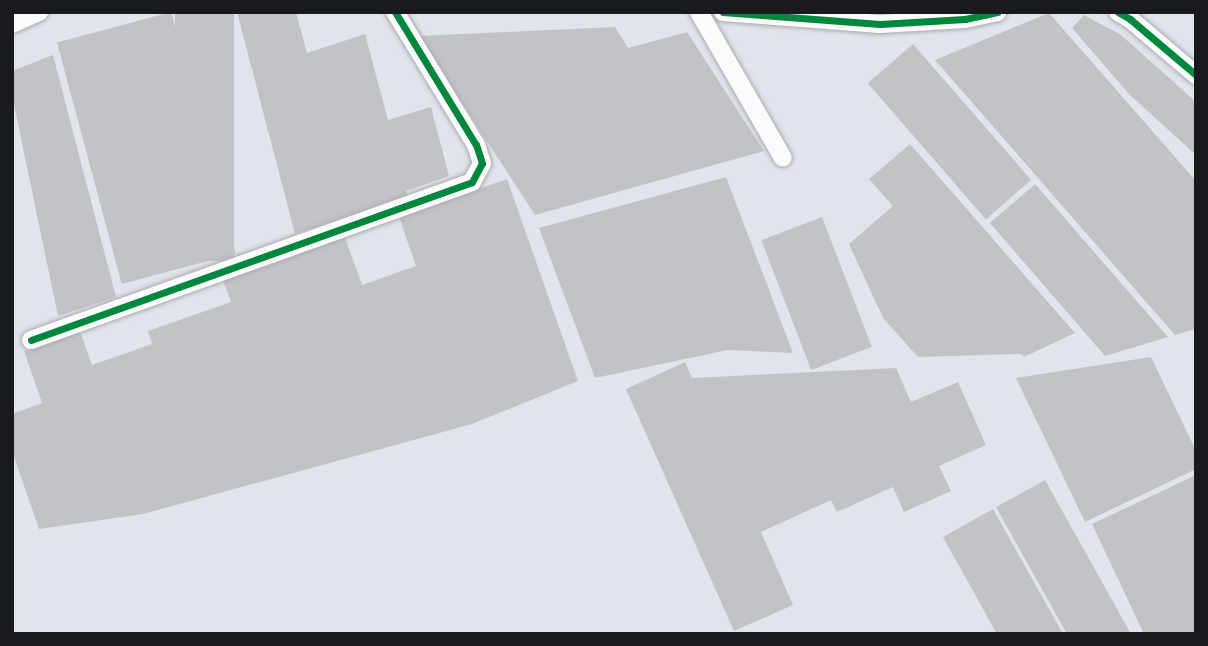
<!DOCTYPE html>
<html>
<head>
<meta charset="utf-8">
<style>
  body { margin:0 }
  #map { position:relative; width:1208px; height:646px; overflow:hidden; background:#e2e4eb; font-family:"Alegreya Sans",sans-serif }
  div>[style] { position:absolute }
  .building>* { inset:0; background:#c2c3c8; transform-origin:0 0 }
  .roads { filter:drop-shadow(0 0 2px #a9abb0) drop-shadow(0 0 2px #a9abb0) }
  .minor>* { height:18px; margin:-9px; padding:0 9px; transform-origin:9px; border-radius:9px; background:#fbfbfc }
  .cycleway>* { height:7px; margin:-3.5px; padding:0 3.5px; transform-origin:3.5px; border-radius:3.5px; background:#00873e }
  span { translate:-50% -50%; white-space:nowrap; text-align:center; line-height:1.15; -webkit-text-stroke:6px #ebeefc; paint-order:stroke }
  .frame { position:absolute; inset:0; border:14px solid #191a1f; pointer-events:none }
</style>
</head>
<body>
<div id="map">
  <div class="building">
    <i style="left:171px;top:12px;width:250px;height:118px;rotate:75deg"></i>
    <i style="left:175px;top:12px;width:59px;height:249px"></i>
    <i style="clip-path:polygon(237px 12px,296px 12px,307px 53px,365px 34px,388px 120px,431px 107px,449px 176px,406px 191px,408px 196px,295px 234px)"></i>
    <i style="clip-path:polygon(1049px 13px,1196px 181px,1196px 329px,1175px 335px,935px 60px)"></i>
    <i style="clip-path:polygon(1084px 15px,1121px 35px,1196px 102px,1196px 155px,1130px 95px,1072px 28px)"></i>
    <i style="clip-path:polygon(615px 27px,628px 48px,687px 32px,764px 151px,535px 215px,419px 36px)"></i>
    <i style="left:913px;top:44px;width:180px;height:60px;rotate:49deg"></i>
    <i style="clip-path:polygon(53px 55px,116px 297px,58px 316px,12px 95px,12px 71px)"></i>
    <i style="clip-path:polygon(910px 144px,1075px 333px,1024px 357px,1021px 354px,918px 357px,883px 318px,849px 244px,893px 206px,869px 179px)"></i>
    <i style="clip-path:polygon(726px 177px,793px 353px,728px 350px,595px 378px,539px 228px)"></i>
    <i style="clip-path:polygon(507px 179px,578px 381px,472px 424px,143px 514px,39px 529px,12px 451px,12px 414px,42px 403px,24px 351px,80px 331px,92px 365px,152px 344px,148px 331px,231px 302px,223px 280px,345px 238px,362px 285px,416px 266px,399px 217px)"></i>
    <i style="clip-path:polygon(1035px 184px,1168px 337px,1105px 356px,990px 223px)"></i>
    <i style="left:822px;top:217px;width:139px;height:65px;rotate:69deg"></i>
    <i style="clip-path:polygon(1151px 357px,1196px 451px,1196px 469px,1085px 522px,1016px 378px)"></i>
    <i style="clip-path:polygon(685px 362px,692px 378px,896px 368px,911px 402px,958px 382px,986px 445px,939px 466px,951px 491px,904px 512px,893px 487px,837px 512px,831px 500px,761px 532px,793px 605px,734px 631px,626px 389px)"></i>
    <i style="clip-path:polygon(1196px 475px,1196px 634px,1144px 634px,1092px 524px)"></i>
    <i style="clip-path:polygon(1045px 480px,1131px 634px,1067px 634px,996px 507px)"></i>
    <i style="clip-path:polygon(993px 509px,1063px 634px,997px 634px,943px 537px)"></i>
  </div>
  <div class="roads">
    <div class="minor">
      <i style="left:699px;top:12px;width:168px;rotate:60.1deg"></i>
      <i style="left:723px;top:12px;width:157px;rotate:4.4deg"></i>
      <i style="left:880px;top:24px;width:85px;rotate:-3.4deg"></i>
      <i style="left:965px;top:19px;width:33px;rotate:-12deg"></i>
      <i style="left:1118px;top:12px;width:14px;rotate:30deg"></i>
      <i style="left:1130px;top:19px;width:87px;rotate:40.3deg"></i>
      <i style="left:12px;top:24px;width:30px;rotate:-24deg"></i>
      <i style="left:31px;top:340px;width:468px;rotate:-19.7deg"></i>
      <i style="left:472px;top:182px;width:21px;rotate:-62deg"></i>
      <i style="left:482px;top:163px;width:19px;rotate:-108deg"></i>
      <i style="left:476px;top:145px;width:156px;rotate:-121.3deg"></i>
    </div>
  </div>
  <div class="cycleway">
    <i style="left:723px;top:12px;width:157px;rotate:4.4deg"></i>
    <i style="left:880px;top:24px;width:85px;rotate:-3.4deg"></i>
    <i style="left:965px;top:19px;width:33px;rotate:-12deg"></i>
    <i style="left:1118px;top:12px;width:14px;rotate:30deg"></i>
    <i style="left:1130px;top:19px;width:87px;rotate:40.3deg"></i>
    <i style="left:31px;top:340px;width:468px;rotate:-19.7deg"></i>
    <i style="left:472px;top:182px;width:21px;rotate:-62deg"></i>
    <i style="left:482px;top:163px;width:19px;rotate:-108deg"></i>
    <i style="left:476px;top:145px;width:156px;rotate:-121.3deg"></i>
  </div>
  <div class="frame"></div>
</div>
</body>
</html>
